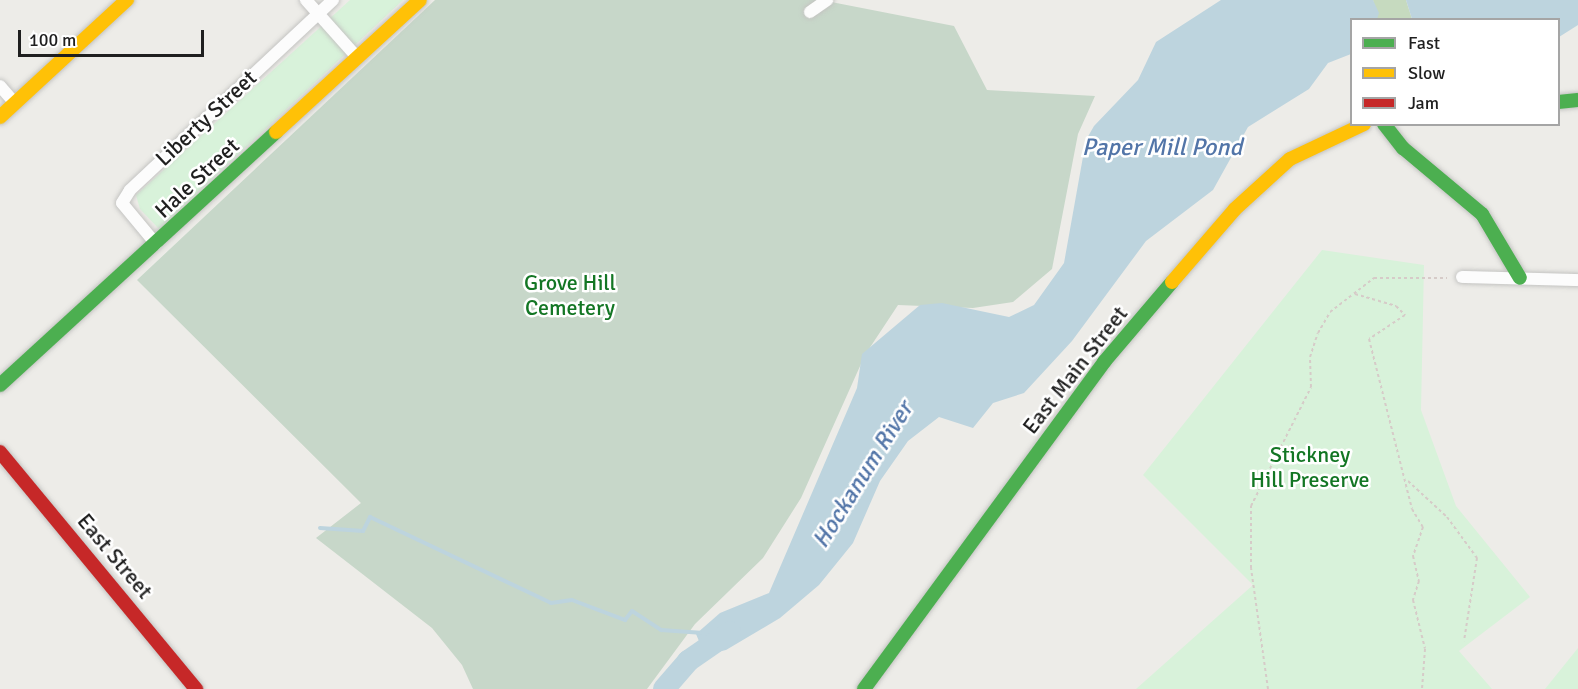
<!DOCTYPE html>
<html>
<head>
<meta charset="utf-8">
<style>
  body { margin:0 }
  #map { position:relative; width:1578px; height:689px; overflow:hidden; background:#edece8; font-family:Signika,sans-serif }
  div>[style] { position:absolute }
  .forest>* { inset:0; background:#c6dabf }
  .cemetery>* { inset:0; background:#c7d7c9 }
  .park>* { inset:0; background:#d8f2da }
  .water>* { inset:0; background:#bdd4de }
  .stream>* { height:4px; margin:-2px; padding:0 2px; transform-origin:2px; border-radius:2px; background:#bdd4de }
  .river>* { height:22px; margin:-11px; padding:0 11px; transform-origin:11px; border-radius:11px; background:#bdd4de }
  .path>* { height:2px; margin-top:-1px; transform-origin:0; background:repeating-linear-gradient(90deg,#d6cbc8 0 3px,transparent 0 6px) }
  .roads { filter:drop-shadow(0 0 2px #c4c4c2) drop-shadow(0 0 2px #c4c4c2) }
  .street>* { height:12px; margin:-6px; padding:0 6px; transform-origin:6px; border-radius:6px; background:#fcfcfc }
  .fast>* { height:14px; margin:-7px; padding:0 7px; transform-origin:7px; border-radius:7px; background:#4caf50 }
  .slow>* { height:14px; margin:-7px; padding:0 7px; transform-origin:7px; border-radius:7px; background:#ffc107 }
  .jam>* { height:14px; margin:-7px; padding:0 7px; transform-origin:7px; border-radius:7px; background:#c62828 }
  span { translate:-50% -50%; white-space:nowrap; text-align:center; line-height:1.15; -webkit-text-stroke:5px #fff; paint-order:stroke }
  .street-label { font-size:22px; color:#1f1f1f }
  .park-label { font-size:22px; color:#137624 }
  .water-label { font-size:24px; color:#5275a8; font-style:italic }
  .legend { position:absolute; left:1350px; top:18px; width:210px; height:108px; box-sizing:border-box; background:#fff; border:2px solid #a5a5a5; margin:0; padding:8px 10px; list-style:none; font-size:18px; color:#1f1f1f }
  .legend li { display:flex; align-items:center; gap:12px; height:30px }
  .legend b { width:30px; border:2px solid #a5a5a5 }
  .scale { position:absolute; left:18px; top:30px; width:186px; height:27px; box-sizing:border-box; border:3px solid #1f1f1f; border-top:0; padding-left:8px; font-size:18px; line-height:21px; white-space:nowrap; color:#1f1f1f; -webkit-text-stroke:4px #fff; paint-order:stroke }
</style>
</head>
<body>
<div id="map">
  <div class="forest">
    <i style="clip-path:polygon(1373px 0,1406px 0,1412px 19px,1377px 19px)"></i>
  </div>
  <div class="cemetery">
    <i style="clip-path:polygon(435px 0,821px 0,954px 26px,987px 90px,1095px 96px,1078px 134px,1052px 269px,1013px 302px,973px 308px,898px 305px,865px 355px,801px 498px,763px 558px,695px 624px,647px 689px,473px 689px,462px 665px,432px 628px,316px 538px,361px 503px,137px 280px)"></i>
  </div>
  <div class="park">
    <i style="clip-path:polygon(350px 0,403px 0,159px 229px,140px 209px,136px 195px)"></i>
    <i style="clip-path:polygon(1322px 250px,1424px 265px,1421px 410px,1456px 506px,1530px 597px,1459px 651px,1492px 689px,1136px 689px,1253px 585px,1143px 475px)"></i>
    <i style="clip-path:polygon(1578px 648px,1578px 689px,1545px 689px)"></i>
  </div>
  <div class="water">
    <i style="clip-path:polygon(1221px 0,1373px 0,1379px 13px,1377px 19px,1352px 20px,1351px 54px,1328px 63px,1309px 89px,1248px 127px,1213px 190px,1146px 241px,1072px 341px,1024px 393px,993px 403px,973px 428px,939px 417px,908px 441px,880px 481px,853px 543px,819px 585px,780px 618px,726px 650px,713px 653px,701px 646px,696px 634px,720px 613px,769px 593px,857px 388px,862px 354px,920px 305px,942px 303px,1009px 317px,1034px 305px,1064px 263px,1086px 140px,1094px 126px,1138px 80px,1156px 42px)"></i>
    <i style="clip-path:polygon(1406px 0,1578px 0,1578px 25px,1559px 37px,1558px 20px,1412px 19px)"></i>
  </div>
  <div class="stream">
    <i style="left:320px;top:528px;width:43px;rotate:4deg"></i>
    <i style="left:363px;top:531px;width:16px;rotate:-63deg"></i>
    <i style="left:370px;top:517px;width:200px;rotate:25.4deg"></i>
    <i style="left:551px;top:603px;width:21px;rotate:-8deg"></i>
    <i style="left:572px;top:600px;width:57px;rotate:20.7deg"></i>
    <i style="left:625px;top:620px;width:11px;rotate:-52deg"></i>
    <i style="left:632px;top:611px;width:35px;rotate:33deg"></i>
    <i style="left:661px;top:630px;width:39px;rotate:4deg"></i>
  </div>
  <div class="river">
    <i style="left:664px;top:689px;width:37px;rotate:-49deg"></i>
    <i style="left:688px;top:661px;width:51px;rotate:-34.6deg"></i>
  </div>
  <div class="path">
    <i style="left:1355px;top:294px;width:43px;rotate:16.3deg"></i>
    <i style="left:1396px;top:306px;width:13px;rotate:45deg"></i>
    <i style="left:1405px;top:315px;width:43px;rotate:146.3deg"></i>
    <i style="left:1369px;top:339px;width:175px;rotate:75.8deg"></i>
    <i style="left:1412px;top:509px;width:21px;rotate:59deg"></i>
    <i style="left:1423px;top:527px;width:31px;rotate:109deg"></i>
    <i style="left:1413px;top:556px;width:26px;rotate:77deg"></i>
    <i style="left:1419px;top:581px;width:20px;rotate:108deg"></i>
    <i style="left:1413px;top:600px;width:50px;rotate:76.2deg"></i>
    <i style="left:1425px;top:649px;width:40px;rotate:94.3deg"></i>
    <i style="left:1408px;top:481px;width:53px;rotate:42.7deg"></i>
    <i style="left:1447px;top:517px;width:51px;rotate:53.8deg"></i>
    <i style="left:1477px;top:558px;width:84px;rotate:98.9deg"></i>
    <i style="left:1268px;top:689px;width:122px;rotate:-98deg"></i>
    <i style="left:1251px;top:568px;width:62px;rotate:-90deg"></i>
    <i style="left:1251px;top:506px;width:133px;rotate:-63.2deg"></i>
    <i style="left:1311px;top:387px;width:30px;rotate:-92deg"></i>
    <i style="left:1310px;top:357px;width:25px;rotate:-72deg"></i>
    <i style="left:1318px;top:333px;width:24px;rotate:-60deg"></i>
    <i style="left:1330px;top:312px;width:56px;rotate:-37.7deg"></i>
    <i style="left:1374px;top:278px;width:73px"></i>
  </div>
  <div class="roads">
    <div class="street">
      <i style="left:306px;top:0;width:76px;rotate:48.2deg"></i>
      <i style="left:810px;top:12px;width:21px;rotate:-35deg"></i>
      <i style="left:0;top:86px;width:23px;rotate:49deg"></i>
      <i style="left:156px;top:244px;width:53px;rotate:-129.7deg"></i>
      <i style="left:122px;top:203px;width:15px;rotate:-58deg"></i>
      <i style="left:130px;top:190px;width:278px;rotate:-43.1deg"></i>
      <i style="left:1462px;top:277px;width:116px;rotate:1.5deg"></i>
    </div>
    <div class="fast">
      <i style="left:1558px;top:102px;width:20px;rotate:-6deg"></i>
      <i style="left:1384px;top:124px;width:31px;rotate:52deg"></i>
      <i style="left:1403px;top:148px;width:103px;rotate:39.9deg"></i>
      <i style="left:1482px;top:214px;width:74px;rotate:59.3deg"></i>
      <i style="left:0;top:385px;width:374px;rotate:-42.5deg"></i>
      <i style="left:864px;top:689px;width:406px;rotate:-53.7deg"></i>
      <i style="left:1104px;top:362px;width:105px;rotate:-49.6deg"></i>
    </div>
    <div class="slow">
      <i style="left:0;top:117px;width:173px;rotate:-42.7deg"></i>
      <i style="left:276px;top:132px;width:195px;rotate:-42.5deg"></i>
      <i style="left:1172px;top:282px;width:96px;rotate:-49.2deg"></i>
      <i style="left:1235px;top:209px;width:74px;rotate:-42.3deg"></i>
      <i style="left:1290px;top:159px;width:82px;rotate:-25.3deg"></i>
    </div>
    <div class="jam">
      <i style="left:0;top:452px;width:308px;rotate:50.4deg"></i>
    </div>
  </div>
  <div class="street-label">
    <span style="left:206px;top:118px;rotate:-43deg">Liberty Street</span>
    <span style="left:197px;top:178px;rotate:-43deg">Hale Street</span>
    <span style="left:1075px;top:370px;rotate:-52deg">East Main Street</span>
    <span style="left:115px;top:556px;rotate:50deg">East Street</span>
  </div>
  <div class="park-label">
    <span style="left:570px;top:295px">Grove Hill<br>Cemetery</span>
    <span style="left:1310px;top:467px">Stickney<br>Hill Preserve</span>
  </div>
  <div class="water-label">
    <span style="left:1162px;top:148px">Paper Mill Pond</span>
    <span style="left:863px;top:475px;rotate:-58deg">Hockanum River</span>
  </div>
  <ul class="legend">
  <li><b style="height:8px;background:#4caf50"></b>Fast</li>
  <li><b style="height:8px;background:#ffc107"></b>Slow</li>
  <li><b style="height:8px;background:#c62828"></b>Jam</li>
  </ul>
  <div class="scale">100 m</div>
</div>
</body>
</html>
